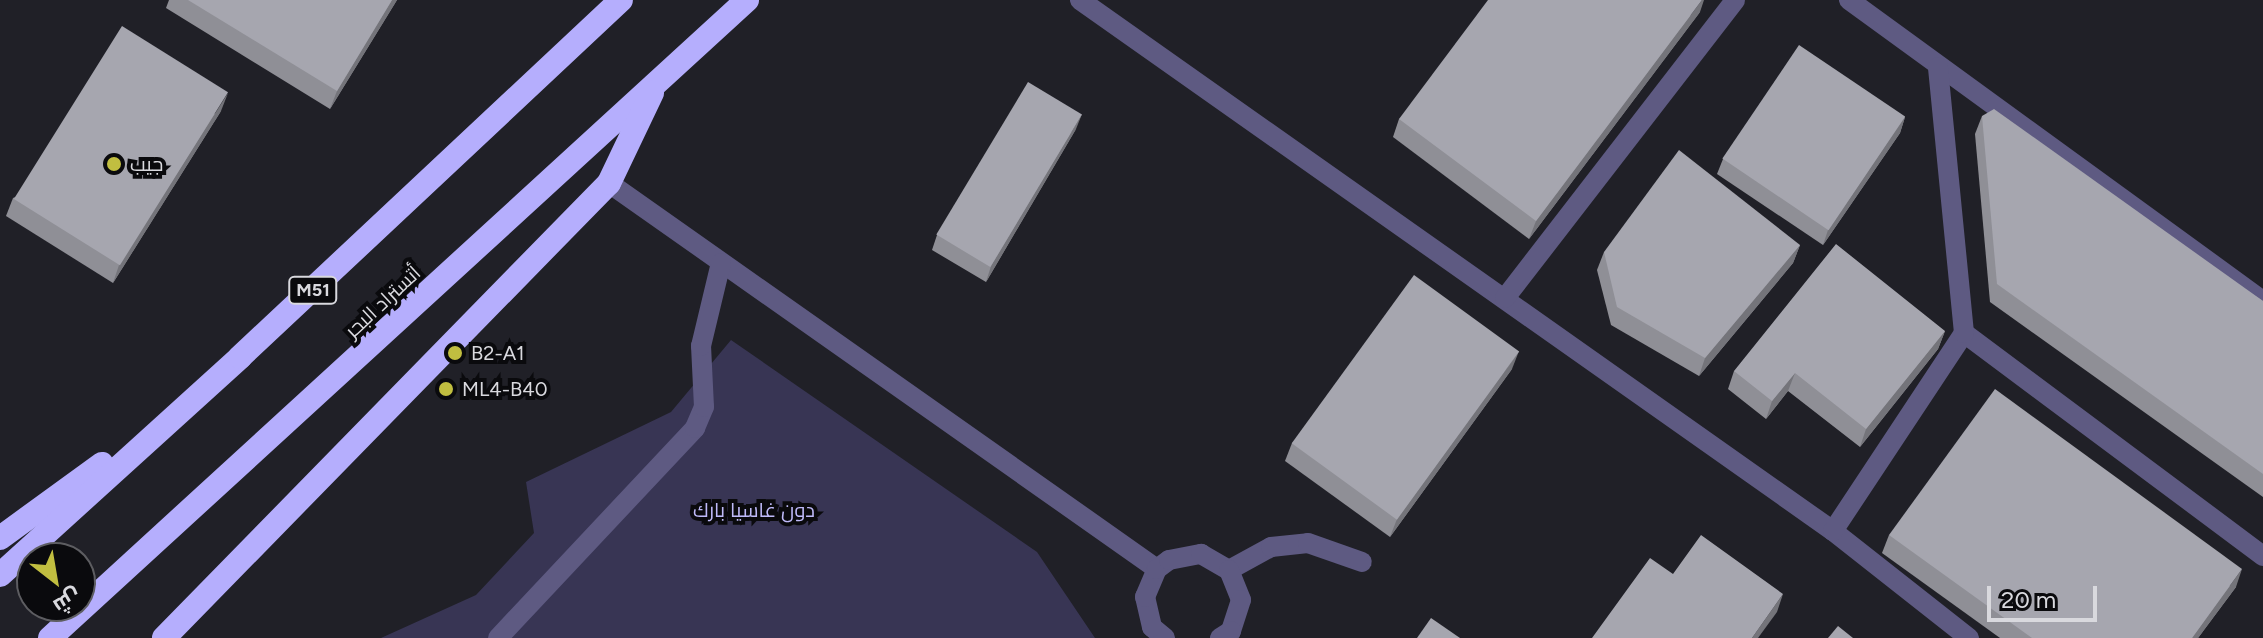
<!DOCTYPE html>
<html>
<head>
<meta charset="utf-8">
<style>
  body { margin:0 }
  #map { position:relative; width:2263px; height:638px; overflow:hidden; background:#202027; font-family:Figtree,Cairo,sans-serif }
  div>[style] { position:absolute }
  .green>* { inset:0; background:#383554 }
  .minor>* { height:20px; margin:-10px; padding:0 10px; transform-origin:10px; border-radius:10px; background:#5e5a82 }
  .highway>* { height:24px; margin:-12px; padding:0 12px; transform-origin:12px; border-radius:12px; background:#b5aefd }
  .wall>* { inset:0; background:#8f8f96 }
  .shaded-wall>* { inset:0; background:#74747a }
  .building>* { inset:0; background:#a6a6af; transform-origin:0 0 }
  .dots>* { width:22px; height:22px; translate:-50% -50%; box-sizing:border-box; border:4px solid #0a0a0d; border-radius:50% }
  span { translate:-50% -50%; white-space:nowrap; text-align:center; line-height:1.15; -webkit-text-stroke:8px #0a0a0d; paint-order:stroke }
  .shield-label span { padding:2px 6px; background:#0a0a0d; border:2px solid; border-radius:6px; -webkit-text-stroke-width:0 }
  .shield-label { font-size:18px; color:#d9d9de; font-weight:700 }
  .poi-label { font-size:20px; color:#d9d9de }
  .left { translate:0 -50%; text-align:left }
  .street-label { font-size:20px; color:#d9d9de }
  .park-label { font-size:20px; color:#bfbaf9 }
  .north { position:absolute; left:16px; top:542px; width:80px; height:80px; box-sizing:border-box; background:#0a0a0d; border:2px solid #5d5d61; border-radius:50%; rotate:149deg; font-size:22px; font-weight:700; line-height:32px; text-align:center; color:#d9d9de }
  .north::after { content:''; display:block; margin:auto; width:28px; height:36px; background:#c1be40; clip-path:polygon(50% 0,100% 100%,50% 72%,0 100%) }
  .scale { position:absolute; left:1987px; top:586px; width:110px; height:36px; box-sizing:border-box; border:4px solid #d9d9de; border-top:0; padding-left:10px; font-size:24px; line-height:28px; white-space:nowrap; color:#d9d9de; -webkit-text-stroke:6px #0a0a0d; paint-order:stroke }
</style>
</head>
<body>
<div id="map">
  <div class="green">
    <i style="clip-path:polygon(731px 340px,1037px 552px,1095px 638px,381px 638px,476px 595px,534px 533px,526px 482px,671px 412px)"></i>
  </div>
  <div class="minor">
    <i style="left:1080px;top:0;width:921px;rotate:35.19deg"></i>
    <i style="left:1833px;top:531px;width:173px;rotate:38.2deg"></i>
    <i style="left:1849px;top:0;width:512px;rotate:36.02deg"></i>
    <i style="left:609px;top:183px;width:670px;rotate:35.16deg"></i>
    <i style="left:1505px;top:298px;width:376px;rotate:-52.3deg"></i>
    <i style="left:1964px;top:333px;width:373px;rotate:36.7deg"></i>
    <i style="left:1833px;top:531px;width:237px;rotate:-56.5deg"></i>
    <i style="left:1964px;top:333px;width:267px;rotate:-95.6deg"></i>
    <i style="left:1229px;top:570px;width:48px;rotate:-28.7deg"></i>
    <i style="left:1271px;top:547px;width:37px;rotate:-6deg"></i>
    <i style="left:1308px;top:543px;width:57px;rotate:19.4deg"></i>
    <i style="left:498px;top:638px;width:288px;rotate:-46.8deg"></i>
    <i style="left:695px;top:428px;width:23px;rotate:-67deg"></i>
    <i style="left:704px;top:407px;width:61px;rotate:-92.8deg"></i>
    <i style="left:701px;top:346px;width:85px;rotate:-76.5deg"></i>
    <i style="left:1165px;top:638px;width:17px;rotate:-140deg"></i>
    <i style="left:1152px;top:627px;width:31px;rotate:-103deg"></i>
    <i style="left:1145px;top:597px;width:30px;rotate:-67deg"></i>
    <i style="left:1157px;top:569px;width:15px;rotate:-37deg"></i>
    <i style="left:1169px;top:560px;width:33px;rotate:-11deg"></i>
    <i style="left:1201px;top:554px;width:32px;rotate:30deg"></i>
    <i style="left:1229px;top:570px;width:32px;rotate:68deg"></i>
    <i style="left:1241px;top:600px;width:33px;rotate:108deg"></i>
    <i style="left:1231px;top:631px;width:13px;rotate:148deg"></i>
  </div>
  <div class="highway">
    <i style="left:0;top:538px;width:126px;rotate:-36deg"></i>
    <i style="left:0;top:575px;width:324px;rotate:-42.2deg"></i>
    <i style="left:240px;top:357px;width:522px;rotate:-43.14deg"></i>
    <i style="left:50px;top:638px;width:945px;rotate:-42.47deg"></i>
    <i style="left:164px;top:638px;width:636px;rotate:-45.64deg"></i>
    <i style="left:609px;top:183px;width:100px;rotate:-64.5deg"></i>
  </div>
  <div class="wall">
    <i style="clip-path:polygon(169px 0,397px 0,330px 109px,166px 8px)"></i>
    <i style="clip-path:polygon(1700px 12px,1529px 239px,1393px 137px,1399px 119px)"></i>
    <i style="clip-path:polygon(221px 111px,113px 283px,6px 216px,13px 198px)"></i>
    <i style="clip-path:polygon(1982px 116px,2263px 301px,2263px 497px,1990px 302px,1975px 134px)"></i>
    <i style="clip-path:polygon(1905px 117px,1900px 133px,1823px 245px,1717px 174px,1723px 159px)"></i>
    <i style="clip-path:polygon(1076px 129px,986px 282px,932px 250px,937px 235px)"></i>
    <i style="clip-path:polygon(1800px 245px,1793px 263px,1699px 376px,1611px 325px,1597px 270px,1604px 252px)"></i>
    <i style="clip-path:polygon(1945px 331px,1938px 349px,1860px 447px,1788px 391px,1766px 419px,1728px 389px,1734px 371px)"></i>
    <i style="clip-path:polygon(1512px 369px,1390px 537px,1285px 461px,1292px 443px)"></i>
    <i style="clip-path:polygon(1889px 535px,2236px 587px,2198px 638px,2000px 638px,1882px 553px)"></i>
  </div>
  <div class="shaded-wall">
    <i style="clip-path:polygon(392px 0,397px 0,330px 109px,337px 91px)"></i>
    <i style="clip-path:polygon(1702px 0,1704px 0,1700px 12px,1529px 239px,1536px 221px)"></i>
    <i style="clip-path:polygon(228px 93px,221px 111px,113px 283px,119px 265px)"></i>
    <i style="clip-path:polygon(1082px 114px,1076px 129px,986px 282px,991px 266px)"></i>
    <i style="clip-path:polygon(1905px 117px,1900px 133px,1823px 245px,1828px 230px)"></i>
    <i style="clip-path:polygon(1800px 245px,1793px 263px,1699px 376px,1705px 358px)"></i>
    <i style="clip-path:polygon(1945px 331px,1938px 349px,1860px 447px,1866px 429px)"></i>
    <i style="clip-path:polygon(1519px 351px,1512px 369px,1390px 537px,1397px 519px)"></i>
    <i style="clip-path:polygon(1795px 373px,1788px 391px,1766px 419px,1772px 401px)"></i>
    <i style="clip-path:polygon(2242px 569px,2236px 587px,2198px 638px,2192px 638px)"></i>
    <i style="clip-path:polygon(1783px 594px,1777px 612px,1758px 638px,1752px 638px)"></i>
  </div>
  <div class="building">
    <i style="clip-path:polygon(188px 0,392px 0,337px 91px)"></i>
    <i style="clip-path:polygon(1488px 0,1702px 0,1536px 221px,1399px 119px)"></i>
    <i style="left:122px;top:26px;width:125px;height:204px;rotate:32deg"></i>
    <i style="left:1799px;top:45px;width:128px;height:137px;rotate:34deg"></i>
    <i style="left:1028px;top:82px;width:63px;height:178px;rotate:31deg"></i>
    <i style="clip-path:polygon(1994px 109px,2263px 301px,2263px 474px,1997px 284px,1982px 116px)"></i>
    <i style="clip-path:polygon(1679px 150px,1800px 245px,1705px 358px,1617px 307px,1604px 252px)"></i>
    <i style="clip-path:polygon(1836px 244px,1945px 331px,1866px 429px,1795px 373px,1772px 401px,1734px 371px)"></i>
    <i style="left:1414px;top:275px;width:130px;height:208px;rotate:36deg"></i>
    <i style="clip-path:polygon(1995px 389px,2242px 569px,2192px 638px,2032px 638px,1889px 535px)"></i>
    <i style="clip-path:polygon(1701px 535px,1783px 594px,1752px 638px,1592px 638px,1650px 558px,1673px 574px)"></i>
    <i style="clip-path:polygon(1431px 618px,1460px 638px,1417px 638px)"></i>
    <i style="clip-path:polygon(1838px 626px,1853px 638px,1828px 638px)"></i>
  </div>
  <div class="dots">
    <i style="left:114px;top:164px;background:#c1be40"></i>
    <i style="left:455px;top:353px;background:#c1be40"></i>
    <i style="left:446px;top:389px;background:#c1be40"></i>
  </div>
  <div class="shield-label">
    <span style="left:313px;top:290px">M51</span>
  </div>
  <div class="poi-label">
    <span class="left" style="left:130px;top:164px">جيب</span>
    <span class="left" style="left:471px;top:353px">B2-A1</span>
    <span class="left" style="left:462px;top:389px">ML4-B40</span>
  </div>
  <div class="street-label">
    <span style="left:383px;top:302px;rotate:-43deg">أتستراد البحر</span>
  </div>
  <div class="park-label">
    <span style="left:754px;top:510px">دون غاسيا بارك</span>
  </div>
  <div class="north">ش</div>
  <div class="scale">20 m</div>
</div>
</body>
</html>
